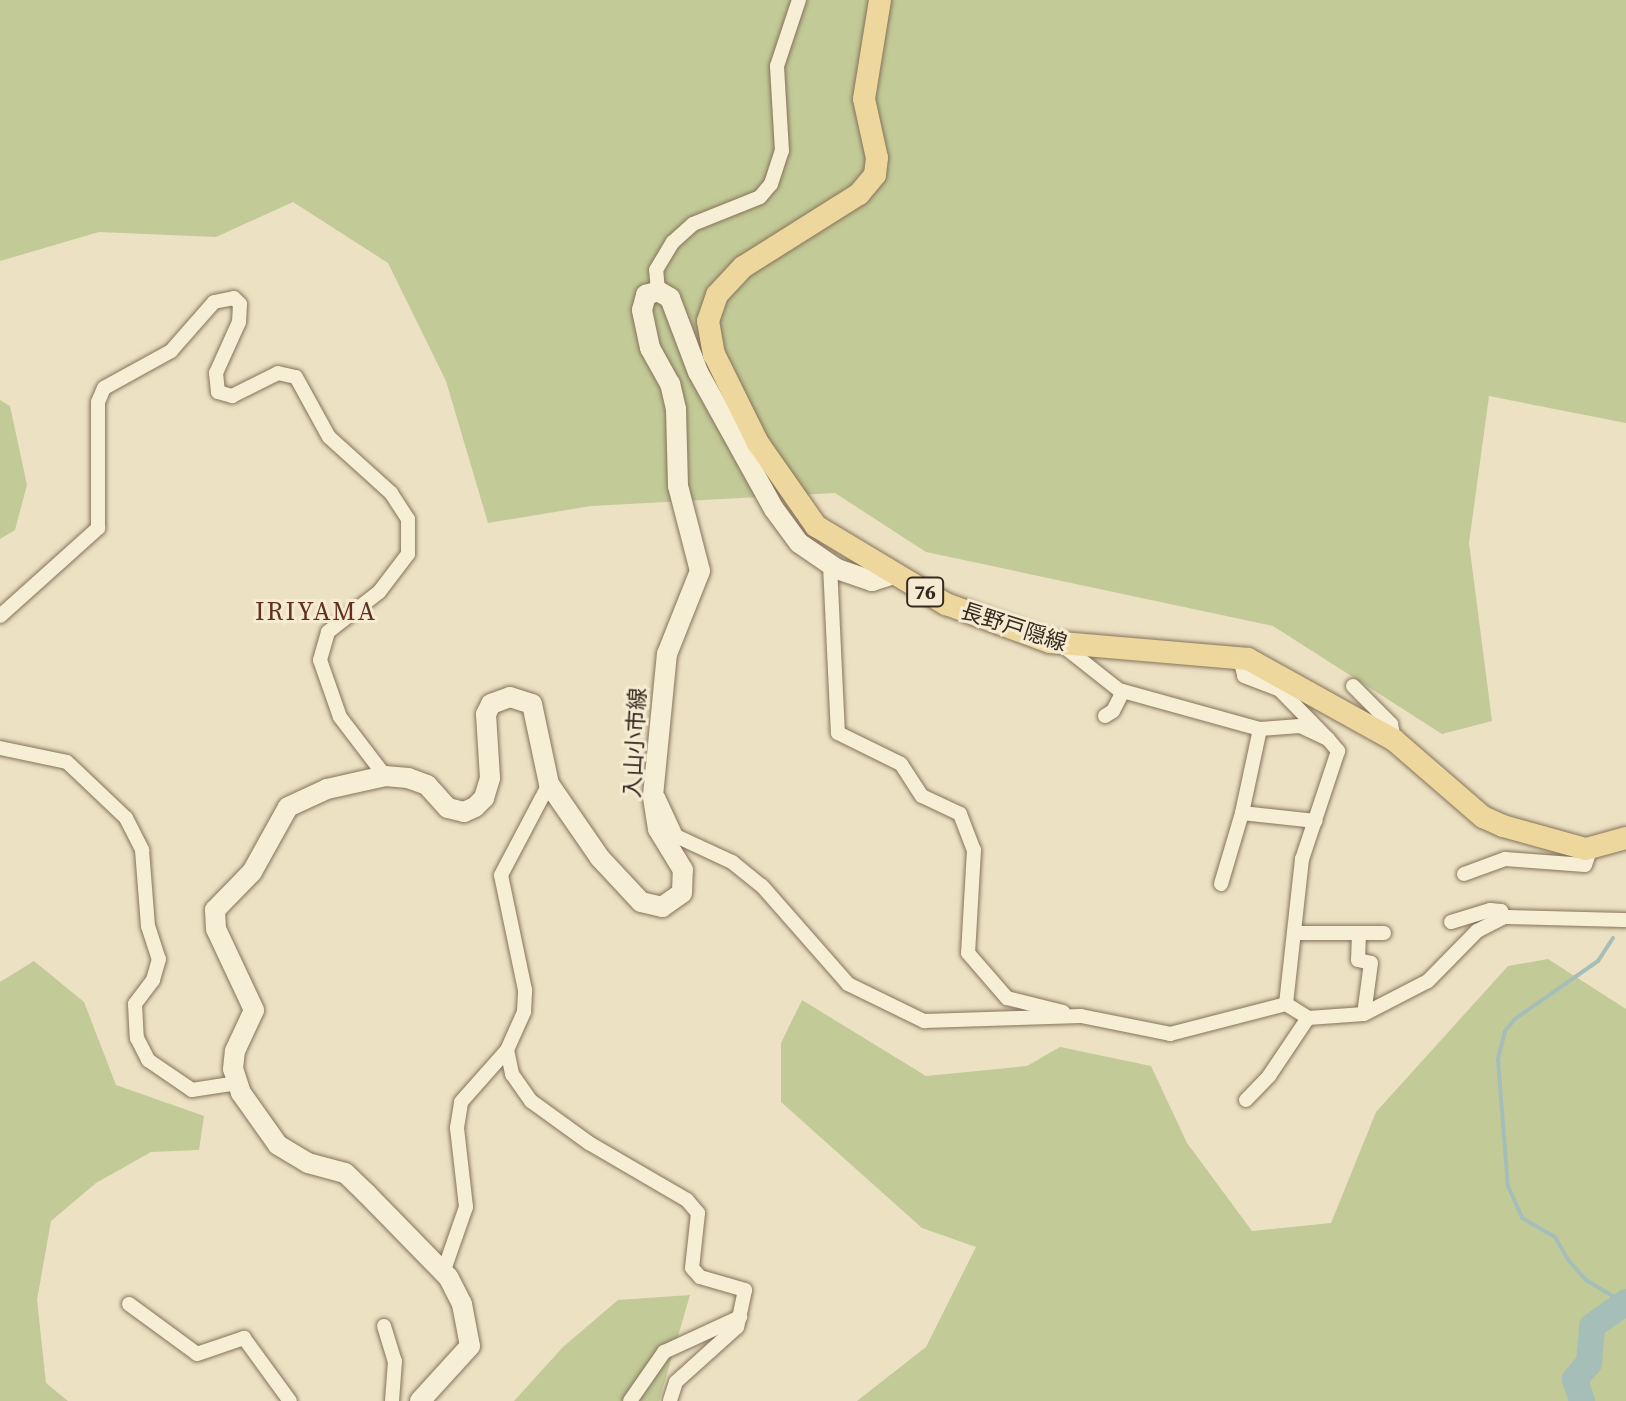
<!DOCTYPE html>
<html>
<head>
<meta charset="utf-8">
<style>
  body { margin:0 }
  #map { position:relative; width:1626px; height:1401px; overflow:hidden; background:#ece1c3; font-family:"Source Serif 4","Noto Sans JP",serif }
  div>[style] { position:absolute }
  .green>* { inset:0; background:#c2ca97 }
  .stream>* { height:4px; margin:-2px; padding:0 2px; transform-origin:2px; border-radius:2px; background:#a5bfb8 }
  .river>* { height:26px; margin:-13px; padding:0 13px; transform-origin:13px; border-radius:13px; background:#a5bfb8 }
  .roads { filter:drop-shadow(0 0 2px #85735b) drop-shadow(0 0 2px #85735b) }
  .minor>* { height:14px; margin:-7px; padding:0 7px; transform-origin:7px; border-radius:7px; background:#f7eed6 }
  .secondary>* { height:20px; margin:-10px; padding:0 10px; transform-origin:10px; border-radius:10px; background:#f7eed6 }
  .primary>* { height:22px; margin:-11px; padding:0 11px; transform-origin:11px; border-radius:11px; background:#eed79c }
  span { translate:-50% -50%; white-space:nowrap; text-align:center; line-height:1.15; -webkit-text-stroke:6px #f4ebd2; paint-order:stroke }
  .shield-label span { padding:2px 6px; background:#f4ebd2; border:2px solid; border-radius:6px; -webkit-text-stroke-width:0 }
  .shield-label { font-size:20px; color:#362a1e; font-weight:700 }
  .street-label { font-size:22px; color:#362a1e }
  .quarter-label { font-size:26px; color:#612f1f; letter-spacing:2px }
</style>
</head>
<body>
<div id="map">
  <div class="green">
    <i style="clip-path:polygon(0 0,1626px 0,1626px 423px,1489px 396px,1469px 543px,1492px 721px,1442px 734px,1273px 626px,926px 552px,835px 493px,591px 506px,488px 523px,446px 381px,388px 263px,293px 202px,216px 237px,99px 232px,0 261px)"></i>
    <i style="clip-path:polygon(0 400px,10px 406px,27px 485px,15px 530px,0 539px)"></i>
    <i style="clip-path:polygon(1548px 959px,1626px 1009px,1626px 1401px,857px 1401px,926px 1347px,976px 1247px,922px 1228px,781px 1102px,781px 1043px,802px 1000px,926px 1076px,1027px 1066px,1060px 1047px,1151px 1066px,1187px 1143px,1252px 1231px,1331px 1223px,1376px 1112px,1508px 966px)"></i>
    <i style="clip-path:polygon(34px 961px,84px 1002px,116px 1085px,204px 1116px,199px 1150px,151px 1152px,96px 1183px,51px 1221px,37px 1300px,46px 1383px,68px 1401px,0 1401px,0 982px)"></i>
    <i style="clip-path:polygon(690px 1295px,659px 1401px,514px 1401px,563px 1347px,618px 1300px)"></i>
  </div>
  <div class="stream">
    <i style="left:1613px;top:938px;width:27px;rotate:123deg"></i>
    <i style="left:1598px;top:961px;width:101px;rotate:145.1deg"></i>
    <i style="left:1515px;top:1019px;width:16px;rotate:130deg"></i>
    <i style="left:1505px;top:1031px;width:30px;rotate:104deg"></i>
    <i style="left:1498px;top:1060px;width:126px;rotate:85.5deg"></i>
    <i style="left:1508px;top:1186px;width:35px;rotate:66deg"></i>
    <i style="left:1522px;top:1218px;width:38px;rotate:30deg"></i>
    <i style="left:1555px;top:1237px;width:28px;rotate:60deg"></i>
    <i style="left:1569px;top:1261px;width:25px;rotate:48deg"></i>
    <i style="left:1586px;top:1280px;width:35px;rotate:31deg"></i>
    <i style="left:1616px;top:1298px;width:9px;rotate:72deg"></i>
  </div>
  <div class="river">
    <i style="left:1582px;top:1401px;width:23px;rotate:-108deg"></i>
    <i style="left:1575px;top:1379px;width:21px;rotate:-49deg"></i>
    <i style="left:1589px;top:1363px;width:37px;rotate:-85deg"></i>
    <i style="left:1592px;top:1326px;width:42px;rotate:-35.2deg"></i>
  </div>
  <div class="roads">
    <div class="minor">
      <i style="left:658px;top:291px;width:21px;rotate:-95deg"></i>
      <i style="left:656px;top:270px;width:33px;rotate:-59deg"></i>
      <i style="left:673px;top:242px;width:27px;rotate:-42deg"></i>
      <i style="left:693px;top:224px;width:72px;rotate:-21.9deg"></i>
      <i style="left:760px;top:197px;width:17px;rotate:-50deg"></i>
      <i style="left:771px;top:184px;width:35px;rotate:-72deg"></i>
      <i style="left:782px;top:151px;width:85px;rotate:-93.4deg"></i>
      <i style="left:777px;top:66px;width:70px;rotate:-71.6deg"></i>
      <i style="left:830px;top:565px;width:168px;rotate:87.3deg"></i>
      <i style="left:838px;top:733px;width:70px;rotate:26.2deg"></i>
      <i style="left:901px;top:764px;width:38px;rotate:57deg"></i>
      <i style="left:922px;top:796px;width:42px;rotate:25.3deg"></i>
      <i style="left:960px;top:814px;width:39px;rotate:69deg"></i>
      <i style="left:974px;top:850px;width:103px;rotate:93.3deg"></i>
      <i style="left:968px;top:953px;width:60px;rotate:49.1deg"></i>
      <i style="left:1007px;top:998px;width:58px;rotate:14deg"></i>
      <i style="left:0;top:616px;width:132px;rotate:-41.9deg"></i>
      <i style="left:98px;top:528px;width:126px;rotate:-90deg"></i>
      <i style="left:98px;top:402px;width:15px;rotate:-67deg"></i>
      <i style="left:104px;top:388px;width:77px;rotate:-28.9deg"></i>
      <i style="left:171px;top:351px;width:65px;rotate:-48.7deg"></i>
      <i style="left:214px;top:302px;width:20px;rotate:-11deg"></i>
      <i style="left:234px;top:298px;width:8px;rotate:45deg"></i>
      <i style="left:240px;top:304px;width:18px;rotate:93deg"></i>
      <i style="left:239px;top:322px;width:56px;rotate:114.3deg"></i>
      <i style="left:216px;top:373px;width:19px;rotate:84deg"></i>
      <i style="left:218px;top:392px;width:15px;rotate:16deg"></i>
      <i style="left:232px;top:396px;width:51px;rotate:-26.6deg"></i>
      <i style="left:278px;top:373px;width:18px;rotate:13deg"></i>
      <i style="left:296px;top:377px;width:68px;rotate:61.2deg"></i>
      <i style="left:329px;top:437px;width:84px;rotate:42.1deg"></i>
      <i style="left:391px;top:493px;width:31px;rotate:57deg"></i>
      <i style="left:408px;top:519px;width:35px;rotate:90deg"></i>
      <i style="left:408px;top:554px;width:48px;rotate:127.3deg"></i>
      <i style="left:379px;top:592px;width:65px;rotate:141.9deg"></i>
      <i style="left:328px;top:632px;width:29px;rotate:106deg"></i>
      <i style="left:320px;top:660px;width:60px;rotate:70.7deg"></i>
      <i style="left:340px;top:717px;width:74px;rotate:52.7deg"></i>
      <i style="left:1062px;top:645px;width:73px;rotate:38.3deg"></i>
      <i style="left:1119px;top:690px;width:146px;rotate:15.5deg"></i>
      <i style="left:1260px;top:729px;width:40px;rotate:-4.3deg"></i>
      <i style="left:1300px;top:726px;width:31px;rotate:25deg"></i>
      <i style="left:1328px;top:739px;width:16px;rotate:50deg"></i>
      <i style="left:1338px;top:751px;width:114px;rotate:108.4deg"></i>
      <i style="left:1302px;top:859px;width:146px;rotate:96.3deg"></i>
      <i style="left:1240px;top:658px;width:18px;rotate:77deg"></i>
      <i style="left:1244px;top:676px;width:39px;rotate:21deg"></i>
      <i style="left:1280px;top:690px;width:69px;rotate:45.6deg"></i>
      <i style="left:1353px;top:686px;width:54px;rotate:45deg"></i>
      <i style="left:1391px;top:724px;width:16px;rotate:79deg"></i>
      <i style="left:1105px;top:716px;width:9px;rotate:-32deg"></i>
      <i style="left:1113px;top:711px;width:22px;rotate:-63deg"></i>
      <i style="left:1260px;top:729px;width:86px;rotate:102.1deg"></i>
      <i style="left:1242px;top:813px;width:74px;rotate:6.2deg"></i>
      <i style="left:0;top:748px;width:68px;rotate:11.8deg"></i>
      <i style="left:67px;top:762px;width:81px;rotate:43.5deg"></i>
      <i style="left:126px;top:818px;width:36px;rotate:63deg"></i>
      <i style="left:142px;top:850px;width:76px;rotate:85.5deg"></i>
      <i style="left:148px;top:926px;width:35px;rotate:72deg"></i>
      <i style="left:159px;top:959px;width:22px;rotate:106deg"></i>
      <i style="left:153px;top:980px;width:30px;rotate:127deg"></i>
      <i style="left:135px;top:1004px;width:34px;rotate:87deg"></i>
      <i style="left:137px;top:1038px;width:25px;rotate:63deg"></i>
      <i style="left:148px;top:1060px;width:53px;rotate:34.3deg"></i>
      <i style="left:192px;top:1090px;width:46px;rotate:-8.8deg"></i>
      <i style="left:658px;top:797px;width:43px;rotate:65.2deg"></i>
      <i style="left:676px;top:836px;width:62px;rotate:24.9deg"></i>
      <i style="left:732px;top:862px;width:38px;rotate:39deg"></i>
      <i style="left:762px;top:886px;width:130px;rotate:48.7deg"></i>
      <i style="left:848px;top:984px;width:85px;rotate:26deg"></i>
      <i style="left:924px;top:1021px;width:157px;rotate:-1.8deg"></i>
      <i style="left:1081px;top:1016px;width:91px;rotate:11.4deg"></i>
      <i style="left:1170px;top:1034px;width:120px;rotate:-14.5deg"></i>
      <i style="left:1464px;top:874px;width:44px;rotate:-20.1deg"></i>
      <i style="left:1505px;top:859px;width:80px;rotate:4.3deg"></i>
      <i style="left:1585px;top:865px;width:18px;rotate:-71deg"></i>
      <i style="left:1221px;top:884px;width:74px;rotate:-73.5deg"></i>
      <i style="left:1451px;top:922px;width:41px;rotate:-17.1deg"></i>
      <i style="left:1490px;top:910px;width:11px;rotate:5deg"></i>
      <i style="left:1501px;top:911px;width:7px;rotate:63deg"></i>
      <i style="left:1298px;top:933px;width:86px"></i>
      <i style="left:1359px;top:933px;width:27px;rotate:92deg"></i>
      <i style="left:1358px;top:960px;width:13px;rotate:13deg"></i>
      <i style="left:1371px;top:963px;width:51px;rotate:97.8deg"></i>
      <i style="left:1286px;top:1004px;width:26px;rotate:32deg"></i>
      <i style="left:1308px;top:1018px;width:56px;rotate:-4.1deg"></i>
      <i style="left:1364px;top:1014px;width:72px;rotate:-27.3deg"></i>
      <i style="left:1428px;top:981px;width:70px;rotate:-45.6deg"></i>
      <i style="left:1477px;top:931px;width:30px;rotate:-27deg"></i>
      <i style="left:1504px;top:917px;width:122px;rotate:1.4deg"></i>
      <i style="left:507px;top:1050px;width:25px;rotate:78deg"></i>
      <i style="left:512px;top:1074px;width:33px;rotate:55deg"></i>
      <i style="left:531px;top:1101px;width:72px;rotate:35.9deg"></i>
      <i style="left:589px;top:1143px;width:113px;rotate:30.2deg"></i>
      <i style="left:687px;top:1200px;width:17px;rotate:50deg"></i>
      <i style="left:698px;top:1213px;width:55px;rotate:96.2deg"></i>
      <i style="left:692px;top:1268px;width:12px;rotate:48deg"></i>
      <i style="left:700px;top:1277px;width:47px;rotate:16.1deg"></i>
      <i style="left:745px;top:1290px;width:38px;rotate:102deg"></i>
      <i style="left:737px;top:1327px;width:82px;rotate:138deg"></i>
      <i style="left:676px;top:1382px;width:20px;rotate:108deg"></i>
      <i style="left:1246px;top:1100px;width:33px;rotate:-46deg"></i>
      <i style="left:1269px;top:1076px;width:70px;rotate:-56.1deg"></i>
      <i style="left:443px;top:1273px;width:70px;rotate:-70.8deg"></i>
      <i style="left:466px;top:1207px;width:80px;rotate:-96.5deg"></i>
      <i style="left:457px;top:1128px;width:26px;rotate:-81deg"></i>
      <i style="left:461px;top:1102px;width:69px;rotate:-48.5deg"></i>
      <i style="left:507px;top:1050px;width:42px;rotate:-65.9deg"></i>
      <i style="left:524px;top:1012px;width:22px;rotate:-87deg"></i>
      <i style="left:525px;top:990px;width:117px;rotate:-101.8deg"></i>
      <i style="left:501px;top:875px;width:103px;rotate:-62.2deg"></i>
      <i style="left:129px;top:1304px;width:84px;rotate:36.3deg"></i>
      <i style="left:197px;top:1354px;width:50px;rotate:-18.8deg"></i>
      <i style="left:244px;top:1338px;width:78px;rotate:53.9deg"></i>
      <i style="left:384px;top:1326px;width:37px;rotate:73deg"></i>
      <i style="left:395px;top:1361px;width:40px;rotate:94.3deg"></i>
      <i style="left:630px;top:1401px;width:60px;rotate:-55.2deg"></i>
      <i style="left:664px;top:1352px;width:84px;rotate:-24.7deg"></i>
    </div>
    <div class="secondary">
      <i style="left:420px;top:1401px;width:74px;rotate:-47.7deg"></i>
      <i style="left:470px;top:1346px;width:43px;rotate:-100.8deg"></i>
      <i style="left:462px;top:1304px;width:30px;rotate:-117deg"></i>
      <i style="left:448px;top:1277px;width:116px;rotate:-134.3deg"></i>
      <i style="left:367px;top:1194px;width:30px;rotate:-136deg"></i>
      <i style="left:345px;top:1173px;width:38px;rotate:-165deg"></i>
      <i style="left:308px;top:1163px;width:35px;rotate:-149deg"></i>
      <i style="left:278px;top:1145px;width:64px;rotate:-125.4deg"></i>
      <i style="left:241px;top:1093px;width:25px;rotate:-108deg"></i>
      <i style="left:233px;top:1069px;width:18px;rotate:-84deg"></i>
      <i style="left:235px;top:1051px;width:45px;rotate:-65.1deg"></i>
      <i style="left:254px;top:1010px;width:89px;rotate:-115.1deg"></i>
      <i style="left:216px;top:929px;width:19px;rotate:-93deg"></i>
      <i style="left:215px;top:910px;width:53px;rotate:-45.8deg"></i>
      <i style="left:252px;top:872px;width:74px;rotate:-61deg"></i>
      <i style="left:288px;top:807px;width:43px;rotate:-24.8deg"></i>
      <i style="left:327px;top:789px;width:59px;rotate:-12.6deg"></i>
      <i style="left:385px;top:776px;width:23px;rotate:5deg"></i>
      <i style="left:408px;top:778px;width:20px;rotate:20deg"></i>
      <i style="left:427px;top:785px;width:31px;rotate:48deg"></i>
      <i style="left:448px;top:808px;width:16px;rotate:14deg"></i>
      <i style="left:464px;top:812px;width:12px;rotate:-24deg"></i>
      <i style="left:475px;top:807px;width:13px;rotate:-45deg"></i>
      <i style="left:484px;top:798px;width:21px;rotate:-73deg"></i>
      <i style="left:490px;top:778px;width:64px;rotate:-93.6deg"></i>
      <i style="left:486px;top:714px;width:11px;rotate:-63deg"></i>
      <i style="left:491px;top:704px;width:20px;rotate:-20deg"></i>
      <i style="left:510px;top:697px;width:23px;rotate:18deg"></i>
      <i style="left:532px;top:704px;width:82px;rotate:78deg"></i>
      <i style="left:549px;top:784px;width:90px;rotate:55.4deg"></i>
      <i style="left:600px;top:858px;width:60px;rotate:47deg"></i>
      <i style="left:641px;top:902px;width:22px;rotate:13deg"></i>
      <i style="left:662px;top:907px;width:24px;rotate:-35deg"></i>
      <i style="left:682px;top:893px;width:23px;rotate:-88deg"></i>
      <i style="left:683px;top:870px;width:48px;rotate:-121.4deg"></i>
      <i style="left:658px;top:829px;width:33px;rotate:-99deg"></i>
      <i style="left:653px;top:796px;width:143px;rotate:-84.4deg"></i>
      <i style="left:667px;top:654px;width:89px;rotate:-68.3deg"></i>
      <i style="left:700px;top:571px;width:88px;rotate:-104.5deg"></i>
      <i style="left:678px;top:486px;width:77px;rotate:-91.5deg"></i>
      <i style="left:676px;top:409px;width:26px;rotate:-103deg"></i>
      <i style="left:670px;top:384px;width:41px;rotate:-119.1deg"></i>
      <i style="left:650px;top:348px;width:39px;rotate:-102deg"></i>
      <i style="left:642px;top:310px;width:16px;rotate:-75deg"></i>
      <i style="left:646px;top:295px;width:13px;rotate:-18deg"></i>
      <i style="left:658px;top:291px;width:14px;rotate:30deg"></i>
      <i style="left:670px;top:298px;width:79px;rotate:69.3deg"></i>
      <i style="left:698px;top:372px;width:157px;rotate:61deg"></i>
      <i style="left:774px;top:509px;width:42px;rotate:53.7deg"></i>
      <i style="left:799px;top:543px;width:46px;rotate:34.4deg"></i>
      <i style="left:837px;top:569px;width:37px;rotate:19deg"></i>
      <i style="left:872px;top:581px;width:23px;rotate:-18deg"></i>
    </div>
    <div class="primary">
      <i style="left:880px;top:0;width:100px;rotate:99.2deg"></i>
      <i style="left:864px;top:99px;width:60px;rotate:77.6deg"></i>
      <i style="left:877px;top:158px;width:17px;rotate:97deg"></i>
      <i style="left:875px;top:175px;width:25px;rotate:130deg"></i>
      <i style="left:859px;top:194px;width:137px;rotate:147.8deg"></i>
      <i style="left:743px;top:267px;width:38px;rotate:133deg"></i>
      <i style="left:717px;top:295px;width:28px;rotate:109deg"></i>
      <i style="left:708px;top:321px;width:34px;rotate:80deg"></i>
      <i style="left:714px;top:354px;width:99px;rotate:63.7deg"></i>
      <i style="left:758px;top:443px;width:101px;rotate:55.1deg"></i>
      <i style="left:816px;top:526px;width:152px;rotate:31deg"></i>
      <i style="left:946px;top:604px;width:111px;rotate:20.1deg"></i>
      <i style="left:1050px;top:642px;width:199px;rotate:4.9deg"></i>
      <i style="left:1248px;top:659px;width:167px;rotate:29deg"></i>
      <i style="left:1394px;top:740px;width:118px;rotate:40.9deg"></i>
      <i style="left:1483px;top:817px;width:22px;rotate:24deg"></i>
      <i style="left:1503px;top:826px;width:86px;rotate:15.5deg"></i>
      <i style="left:1586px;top:849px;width:41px;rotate:-15.4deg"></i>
    </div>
  </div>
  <div class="shield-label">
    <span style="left:925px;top:592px">76</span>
  </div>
  <div class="street-label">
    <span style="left:1014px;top:627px;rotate:18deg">長野戸隠線</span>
    <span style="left:635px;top:743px;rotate:-87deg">入山小市線</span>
  </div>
  <div class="quarter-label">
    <span style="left:316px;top:612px">IRIYAMA</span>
  </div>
</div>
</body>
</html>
